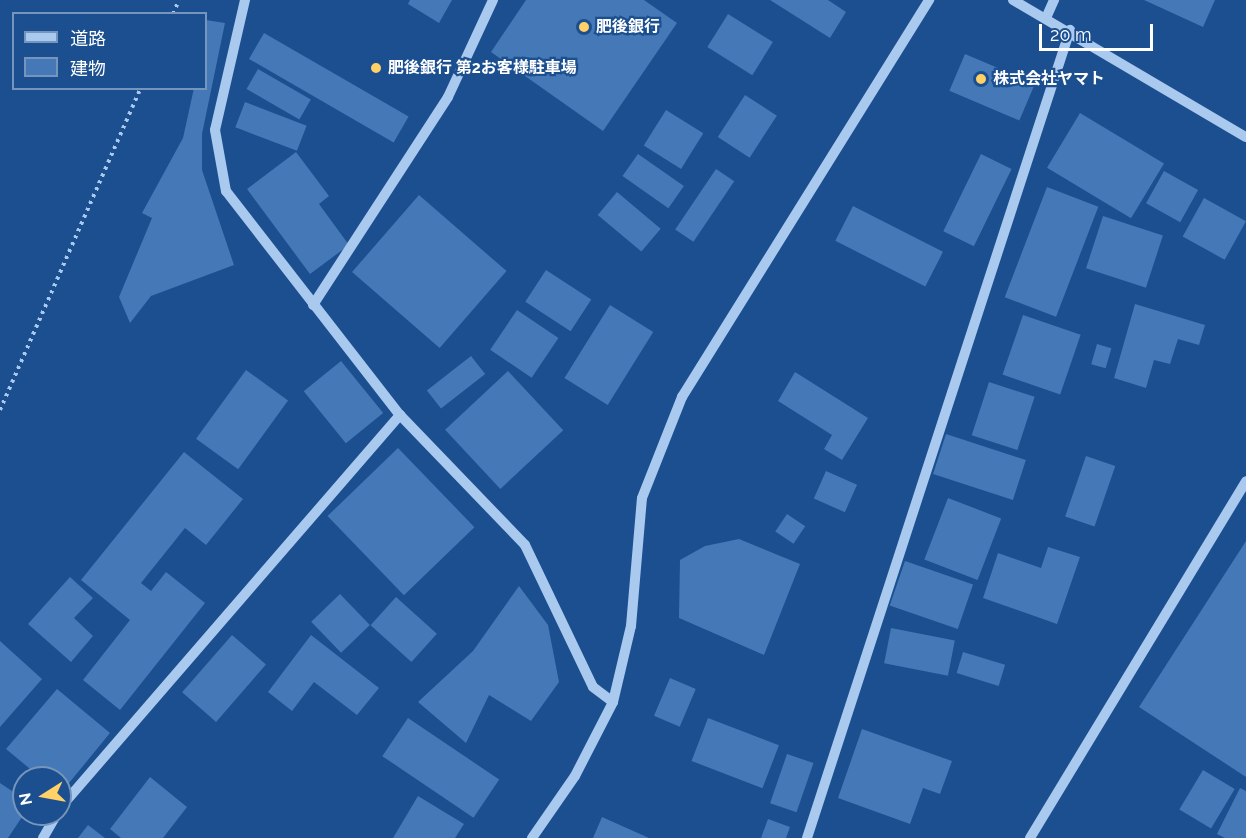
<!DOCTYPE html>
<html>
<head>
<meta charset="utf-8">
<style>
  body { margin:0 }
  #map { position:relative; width:1246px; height:838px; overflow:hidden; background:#1b4f8f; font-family:Raleway,"Noto Sans JP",sans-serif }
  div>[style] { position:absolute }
  .building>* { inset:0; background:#4478b7; transform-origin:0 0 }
  .path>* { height:4px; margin-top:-2px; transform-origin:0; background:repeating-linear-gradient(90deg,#a9c9ee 0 3px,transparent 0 7.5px) }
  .minor>* { height:10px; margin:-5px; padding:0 5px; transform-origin:5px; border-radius:5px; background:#a9c9ee }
  .dots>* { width:16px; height:16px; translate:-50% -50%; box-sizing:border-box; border:3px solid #1b4f8f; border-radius:50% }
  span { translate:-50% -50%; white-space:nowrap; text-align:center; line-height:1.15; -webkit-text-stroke:4.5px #1b4f8f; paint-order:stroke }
  .poi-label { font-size:16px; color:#fff; font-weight:700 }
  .left { translate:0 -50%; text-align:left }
  .legend { position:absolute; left:12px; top:12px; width:195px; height:78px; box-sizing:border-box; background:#1b4f8f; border:2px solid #7695bc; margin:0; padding:8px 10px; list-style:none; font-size:18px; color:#fff }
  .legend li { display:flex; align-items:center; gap:12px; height:30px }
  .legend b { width:30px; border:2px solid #7695bc }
  .north { position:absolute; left:12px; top:766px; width:60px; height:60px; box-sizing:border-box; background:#1b4f8f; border:2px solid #7695bc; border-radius:50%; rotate:259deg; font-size:16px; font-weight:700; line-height:24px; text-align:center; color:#fff }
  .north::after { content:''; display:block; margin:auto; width:21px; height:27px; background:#ffd166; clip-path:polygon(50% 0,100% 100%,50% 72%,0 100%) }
  .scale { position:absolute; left:1039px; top:24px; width:114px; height:27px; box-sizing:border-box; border:3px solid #fff; border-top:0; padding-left:8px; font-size:18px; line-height:21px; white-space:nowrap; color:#fff; -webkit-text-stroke:4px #1b4f8f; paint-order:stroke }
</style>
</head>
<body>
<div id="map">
  <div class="building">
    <i style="clip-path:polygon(410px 0,452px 0,439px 23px,408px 4px)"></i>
    <i style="clip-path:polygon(526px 0,644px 0,677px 23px,603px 131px,491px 52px)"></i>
    <i style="clip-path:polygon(770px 0,828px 0,846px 12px,830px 38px)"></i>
    <i style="clip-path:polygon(1144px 0,1215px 0,1203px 27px)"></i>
    <i style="left:728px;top:14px;width:53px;height:39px;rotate:32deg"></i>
    <i style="clip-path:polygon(206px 20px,225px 23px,202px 134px,202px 170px,234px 265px,151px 296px,130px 323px,119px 297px,152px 218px,142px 213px,183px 138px,194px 88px,206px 88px)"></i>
    <i style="left:264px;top:33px;width:167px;height:30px;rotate:30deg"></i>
    <i style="left:965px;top:54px;width:76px;height:40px;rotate:23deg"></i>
    <i style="left:258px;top:69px;width:61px;height:23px;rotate:30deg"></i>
    <i style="left:745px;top:95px;width:38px;height:50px;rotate:33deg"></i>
    <i style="left:245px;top:102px;width:66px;height:27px;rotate:21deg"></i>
    <i style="left:666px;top:110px;width:44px;height:42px;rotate:32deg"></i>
    <i style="left:1080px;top:113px;width:98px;height:64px;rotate:31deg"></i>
    <i style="clip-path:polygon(296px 152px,329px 196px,319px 204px,349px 245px,310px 274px,247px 189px)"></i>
    <i style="left:638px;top:154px;width:56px;height:27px;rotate:35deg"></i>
    <i style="left:981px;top:154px;width:34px;height:86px;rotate:26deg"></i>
    <i style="left:716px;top:169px;width:22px;height:73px;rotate:34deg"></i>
    <i style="left:1164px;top:171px;width:39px;height:37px;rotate:29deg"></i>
    <i style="left:1047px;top:187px;width:55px;height:118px;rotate:21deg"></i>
    <i style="left:617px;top:192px;width:57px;height:30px;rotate:40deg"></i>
    <i style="left:419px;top:195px;width:116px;height:102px;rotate:41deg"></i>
    <i style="left:1204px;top:198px;width:48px;height:44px;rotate:29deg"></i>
    <i style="left:853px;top:206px;width:101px;height:39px;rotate:27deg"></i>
    <i style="left:1103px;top:216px;width:63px;height:55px;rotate:18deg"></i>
    <i style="left:546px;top:270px;width:54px;height:38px;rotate:33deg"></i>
    <i style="clip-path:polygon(1135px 304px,1205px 325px,1199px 345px,1178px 339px,1170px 364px,1154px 360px,1146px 388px,1114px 378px)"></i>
    <i style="left:610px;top:305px;width:51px;height:86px;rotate:32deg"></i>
    <i style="left:517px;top:310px;width:50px;height:48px;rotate:34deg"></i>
    <i style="left:1023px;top:315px;width:61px;height:63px;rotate:19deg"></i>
    <i style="left:1097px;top:344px;width:15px;height:21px;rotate:16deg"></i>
    <i style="left:471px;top:356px;width:23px;height:56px;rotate:52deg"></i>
    <i style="left:341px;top:361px;width:67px;height:48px;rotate:51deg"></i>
    <i style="left:246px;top:370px;width:52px;height:85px;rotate:36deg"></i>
    <i style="left:508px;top:371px;width:81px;height:86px;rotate:47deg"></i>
    <i style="clip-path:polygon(795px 372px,868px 418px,842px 460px,824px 449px,832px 435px,778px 401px)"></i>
    <i style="left:989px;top:382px;width:48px;height:56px;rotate:18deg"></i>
    <i style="left:946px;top:434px;width:84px;height:42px;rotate:18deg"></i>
    <i style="left:398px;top:448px;width:110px;height:98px;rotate:46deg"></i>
    <i style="clip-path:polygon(184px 452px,243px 499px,206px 545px,185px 528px,141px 583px,151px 591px,166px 572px,205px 603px,120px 710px,83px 680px,130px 620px,81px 580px)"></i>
    <i style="left:1086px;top:456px;width:31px;height:64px;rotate:19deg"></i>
    <i style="left:826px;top:471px;width:34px;height:30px;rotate:24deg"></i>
    <i style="left:948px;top:498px;width:57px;height:66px;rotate:21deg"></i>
    <i style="left:787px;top:514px;width:22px;height:21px;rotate:34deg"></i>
    <i style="clip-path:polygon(739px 539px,800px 564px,764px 655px,679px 618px,680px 560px,705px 546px)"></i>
    <i style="clip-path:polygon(1246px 541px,1246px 777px,1139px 707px)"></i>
    <i style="clip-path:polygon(1048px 547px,1080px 557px,1057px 624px,983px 598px,998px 553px,1041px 568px)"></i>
    <i style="left:905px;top:561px;width:72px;height:47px;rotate:19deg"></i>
    <i style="clip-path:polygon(70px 577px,93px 598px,74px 618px,93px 636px,71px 662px,28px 624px)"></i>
    <i style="clip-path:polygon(519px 586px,548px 625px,559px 682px,531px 721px,489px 695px,466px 743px,418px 702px,473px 651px)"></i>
    <i style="left:340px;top:594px;width:43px;height:40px;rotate:46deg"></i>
    <i style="left:396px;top:597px;width:55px;height:38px;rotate:42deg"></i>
    <i style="left:891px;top:628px;width:65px;height:36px;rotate:11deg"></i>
    <i style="left:232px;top:635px;width:45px;height:76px;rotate:41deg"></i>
    <i style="clip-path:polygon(311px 635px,379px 688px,357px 715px,314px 682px,292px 711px,268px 692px)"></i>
    <i style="clip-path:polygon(0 641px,42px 679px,0 727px)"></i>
    <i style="left:963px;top:652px;width:44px;height:22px;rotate:17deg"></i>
    <i style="left:670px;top:678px;width:28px;height:41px;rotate:23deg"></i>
    <i style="clip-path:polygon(57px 689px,110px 733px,60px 794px,60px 778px,41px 778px,6px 749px)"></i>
    <i style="left:408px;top:718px;width:110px;height:46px;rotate:34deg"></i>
    <i style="left:708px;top:718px;width:76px;height:46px;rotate:21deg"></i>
    <i style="clip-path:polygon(862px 729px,952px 761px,940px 794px,923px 788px,910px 824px,838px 798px)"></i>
    <i style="left:787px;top:754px;width:28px;height:52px;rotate:19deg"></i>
    <i style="left:1203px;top:770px;width:37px;height:46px;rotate:31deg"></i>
    <i style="clip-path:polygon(150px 777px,187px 807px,163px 838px,121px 838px,110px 829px)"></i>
    <i style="clip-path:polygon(0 783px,24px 799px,24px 814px,8px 838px,0 838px)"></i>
    <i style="clip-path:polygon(1240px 788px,1246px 791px,1246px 838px,1225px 838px,1217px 834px)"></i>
    <i style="clip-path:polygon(418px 796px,464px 824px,455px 838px,393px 838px)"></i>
    <i style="clip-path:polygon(602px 817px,649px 838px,593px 838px)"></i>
    <i style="clip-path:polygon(768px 819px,790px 827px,786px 838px,761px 838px)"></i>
    <i style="clip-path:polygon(88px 825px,105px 838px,78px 838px)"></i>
  </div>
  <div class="path">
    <i style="left:173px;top:14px;width:15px;rotate:-67deg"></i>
    <i style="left:0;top:410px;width:352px;rotate:-66.4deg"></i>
  </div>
  <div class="minor">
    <i style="left:245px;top:0;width:133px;rotate:103deg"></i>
    <i style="left:215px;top:130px;width:62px;rotate:79.8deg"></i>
    <i style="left:226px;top:191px;width:284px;rotate:52.2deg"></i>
    <i style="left:400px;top:415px;width:180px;rotate:46.1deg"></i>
    <i style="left:525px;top:545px;width:157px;rotate:64.4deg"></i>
    <i style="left:593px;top:687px;width:25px;rotate:37deg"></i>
    <i style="left:1013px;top:0;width:270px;rotate:30.5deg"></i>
    <i style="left:1046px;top:18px;width:20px;rotate:-66deg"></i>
    <i style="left:313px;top:305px;width:248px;rotate:-57deg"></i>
    <i style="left:448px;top:97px;width:107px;rotate:-65.1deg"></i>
    <i style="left:60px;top:808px;width:520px;rotate:-49.14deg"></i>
    <i style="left:43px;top:838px;width:28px;rotate:-60deg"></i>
    <i style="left:532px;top:838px;width:75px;rotate:-55.3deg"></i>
    <i style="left:575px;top:776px;width:83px;rotate:-62.8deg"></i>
    <i style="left:613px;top:702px;width:78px;rotate:-76.7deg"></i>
    <i style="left:631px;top:626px;width:128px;rotate:-85.1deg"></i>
    <i style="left:642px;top:498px;width:109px;rotate:-68.4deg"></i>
    <i style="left:682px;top:397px;width:468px;rotate:-58.1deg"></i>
    <i style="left:807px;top:838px;width:850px;rotate:-71.97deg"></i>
    <i style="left:1030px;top:838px;width:417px;rotate:-58.8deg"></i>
  </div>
  <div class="dots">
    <i style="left:584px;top:27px;background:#ffd166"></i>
    <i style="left:376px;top:68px;background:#ffd166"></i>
    <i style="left:981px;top:79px;background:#ffd166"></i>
  </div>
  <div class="poi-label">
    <span class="left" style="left:596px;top:27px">肥後銀行</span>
    <span class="left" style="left:388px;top:68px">肥後銀行 第2お客様駐車場</span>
    <span class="left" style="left:993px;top:79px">株式会社ヤマト</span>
  </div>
  <ul class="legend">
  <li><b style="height:8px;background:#a9c9ee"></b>道路</li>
  <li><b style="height:16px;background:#4478b7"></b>建物</li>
  </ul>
  <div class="north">N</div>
  <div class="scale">20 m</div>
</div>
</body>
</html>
